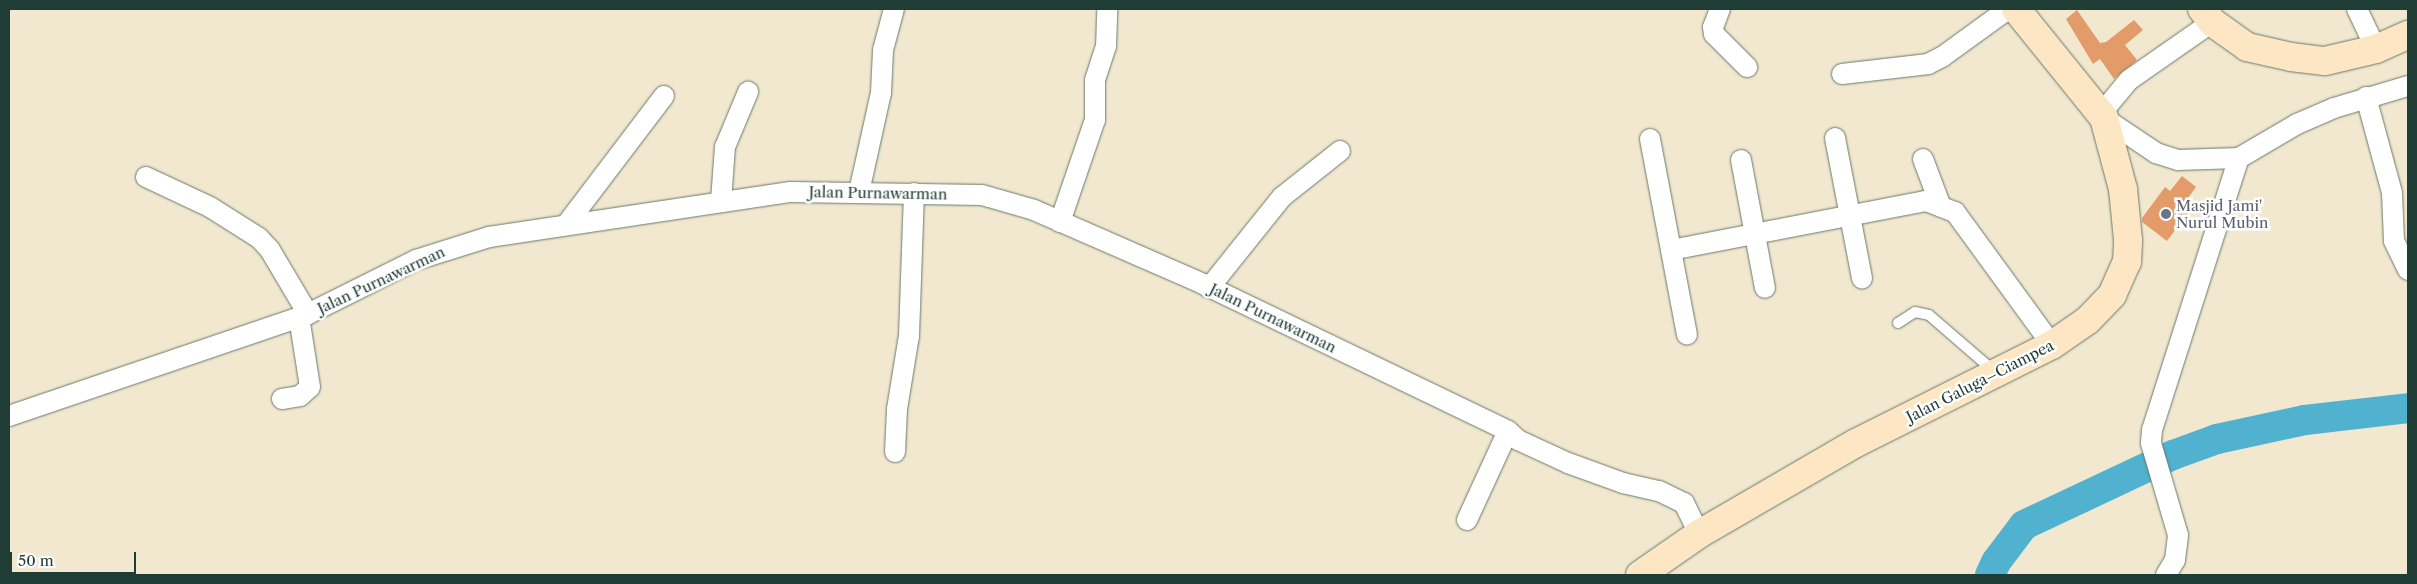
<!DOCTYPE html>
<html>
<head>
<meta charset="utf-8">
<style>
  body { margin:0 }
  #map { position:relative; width:2417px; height:584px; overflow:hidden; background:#f1e8cf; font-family:"Libre Caslon Text",serif }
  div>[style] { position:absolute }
  .river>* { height:30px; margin:-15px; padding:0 15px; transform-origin:15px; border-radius:15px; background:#50b2cf }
  .building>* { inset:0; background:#e39b6a }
  .roads { filter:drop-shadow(0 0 1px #68796a) drop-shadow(0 0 1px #68796a) }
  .lane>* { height:10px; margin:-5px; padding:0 5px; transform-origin:5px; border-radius:5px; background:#fff }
  .street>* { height:20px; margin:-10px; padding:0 10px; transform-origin:10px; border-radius:10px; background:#fff }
  .secondary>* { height:28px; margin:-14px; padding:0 14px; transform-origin:14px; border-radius:14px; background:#fce6c4 }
  .dots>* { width:14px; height:14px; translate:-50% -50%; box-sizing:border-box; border:2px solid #fff; border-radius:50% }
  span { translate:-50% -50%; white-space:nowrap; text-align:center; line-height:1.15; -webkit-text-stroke:5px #fff; paint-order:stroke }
  .street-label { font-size:15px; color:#1f3d34 }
  .worship-label { font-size:15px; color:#5b616d }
  .left { translate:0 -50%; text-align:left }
  .frame { position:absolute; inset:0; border:10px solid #1f3d34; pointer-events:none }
  .scale { position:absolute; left:10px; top:552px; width:126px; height:22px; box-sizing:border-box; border:2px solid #1f3d34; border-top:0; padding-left:6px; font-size:15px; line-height:18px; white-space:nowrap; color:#1f3d34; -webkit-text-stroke:4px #fff; paint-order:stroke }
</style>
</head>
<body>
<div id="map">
  <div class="river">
    <i style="left:1990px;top:575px;width:14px;rotate:-65deg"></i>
    <i style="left:1996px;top:562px;width:46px;rotate:-52.9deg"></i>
    <i style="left:2024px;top:525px;width:165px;rotate:-25.2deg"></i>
    <i style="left:2173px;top:455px;width:47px;rotate:-20deg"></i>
    <i style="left:2217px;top:439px;width:90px;rotate:-12.2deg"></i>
    <i style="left:2305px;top:420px;width:104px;rotate:-6.6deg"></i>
  </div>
  <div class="building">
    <i style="clip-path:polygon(2077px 10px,2100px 43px,2106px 42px,2134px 20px,2143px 30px,2125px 45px,2137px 60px,2114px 79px,2100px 59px,2093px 64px,2066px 19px)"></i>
    <i style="clip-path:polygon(2182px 176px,2196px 187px,2185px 202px,2192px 208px,2167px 241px,2142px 222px,2142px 218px,2165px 187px,2170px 191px)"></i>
  </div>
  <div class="roads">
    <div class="lane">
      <i style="left:1898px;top:323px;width:20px;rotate:-33deg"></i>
      <i style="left:1915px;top:312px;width:14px;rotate:12deg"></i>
      <i style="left:1929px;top:315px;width:87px;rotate:40.8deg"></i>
    </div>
    <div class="street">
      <i style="left:1720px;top:9px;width:19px;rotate:111deg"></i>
      <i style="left:1713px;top:27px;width:7px;rotate:82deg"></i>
      <i style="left:1714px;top:34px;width:47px;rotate:45deg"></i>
      <i style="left:2357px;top:9px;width:44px;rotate:64.6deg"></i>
      <i style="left:1842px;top:74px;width:87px;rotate:-6.6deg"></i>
      <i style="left:1928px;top:64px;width:16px;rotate:-27deg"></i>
      <i style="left:1942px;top:57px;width:82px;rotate:-36deg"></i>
      <i style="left:2366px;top:97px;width:99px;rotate:74.8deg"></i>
      <i style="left:2392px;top:193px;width:48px;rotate:87.6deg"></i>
      <i style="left:2394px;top:241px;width:32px;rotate:64deg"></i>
      <i style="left:2100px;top:115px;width:45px;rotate:-50.4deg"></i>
      <i style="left:2129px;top:80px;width:101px;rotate:-34.9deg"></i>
      <i style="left:2104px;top:118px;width:63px;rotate:33.9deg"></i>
      <i style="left:2156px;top:153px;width:23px;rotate:18deg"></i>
      <i style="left:2178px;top:160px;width:61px;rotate:-1.9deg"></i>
      <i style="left:2239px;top:158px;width:67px;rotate:-30.4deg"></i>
      <i style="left:2297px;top:124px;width:40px;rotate:-23.4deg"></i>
      <i style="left:2334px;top:108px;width:77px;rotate:-16.6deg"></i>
      <i style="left:1835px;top:138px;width:143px;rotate:79.1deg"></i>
      <i style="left:1650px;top:139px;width:199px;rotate:79.3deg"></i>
      <i style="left:1923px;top:159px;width:51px;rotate:69.4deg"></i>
      <i style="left:1741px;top:160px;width:130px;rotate:79.4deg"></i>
      <i style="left:146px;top:177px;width:71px;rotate:25.1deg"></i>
      <i style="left:210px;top:207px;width:58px;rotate:32.3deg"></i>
      <i style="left:259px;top:238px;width:16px;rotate:47deg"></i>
      <i style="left:270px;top:250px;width:74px;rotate:59.3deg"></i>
      <i style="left:859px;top:192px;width:101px;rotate:-77.5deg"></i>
      <i style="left:881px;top:93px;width:43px;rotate:-87.3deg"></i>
      <i style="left:883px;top:50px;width:42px;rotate:-75deg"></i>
      <i style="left:721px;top:201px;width:54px;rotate:-85.8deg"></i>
      <i style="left:725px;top:147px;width:60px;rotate:-67.3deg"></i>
      <i style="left:1060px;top:222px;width:108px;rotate:-71.1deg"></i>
      <i style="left:1095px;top:120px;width:40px;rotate:-90deg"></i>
      <i style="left:1095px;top:80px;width:35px;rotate:-72deg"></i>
      <i style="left:1106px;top:47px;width:37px;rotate:-88deg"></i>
      <i style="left:566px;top:225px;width:162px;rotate:-52.8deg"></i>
      <i style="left:1671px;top:250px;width:260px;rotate:-10.9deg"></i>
      <i style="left:1926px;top:201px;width:31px;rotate:21deg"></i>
      <i style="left:1955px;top:212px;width:165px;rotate:53.9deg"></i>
      <i style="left:1209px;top:288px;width:117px;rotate:-51.3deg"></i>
      <i style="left:1282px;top:197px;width:74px;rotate:-38.4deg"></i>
      <i style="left:282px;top:399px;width:18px;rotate:-9deg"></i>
      <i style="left:300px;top:396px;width:13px;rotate:-42deg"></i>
      <i style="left:310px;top:387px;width:71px;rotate:-98.9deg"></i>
      <i style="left:9px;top:416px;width:316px;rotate:-18.8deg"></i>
      <i style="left:308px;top:314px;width:121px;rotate:-26.6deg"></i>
      <i style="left:416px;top:260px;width:77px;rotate:-17.5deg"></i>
      <i style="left:489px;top:237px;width:305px;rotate:-8.5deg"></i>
      <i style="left:791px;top:192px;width:191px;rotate:0.9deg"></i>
      <i style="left:982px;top:195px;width:54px;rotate:16.1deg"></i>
      <i style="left:1034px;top:210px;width:184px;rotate:23.6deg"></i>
      <i style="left:1203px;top:284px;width:339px;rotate:25.7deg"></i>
      <i style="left:1508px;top:431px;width:13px;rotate:42deg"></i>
      <i style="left:1518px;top:440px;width:55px;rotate:24.7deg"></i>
      <i style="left:1568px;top:463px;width:59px;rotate:20deg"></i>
      <i style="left:1623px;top:483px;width:37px;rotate:13deg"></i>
      <i style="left:1659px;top:491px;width:28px;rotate:26deg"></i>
      <i style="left:1684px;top:503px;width:34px;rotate:64deg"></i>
      <i style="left:895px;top:452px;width:43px;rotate:-87.3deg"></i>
      <i style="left:897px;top:409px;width:74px;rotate:-80.7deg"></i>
      <i style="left:909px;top:336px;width:143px;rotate:-88deg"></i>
      <i style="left:1467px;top:520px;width:98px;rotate:-65.3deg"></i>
      <i style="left:2166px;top:575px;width:17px;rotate:-59deg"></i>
      <i style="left:2175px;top:560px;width:25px;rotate:-83deg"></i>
      <i style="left:2178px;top:535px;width:96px;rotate:-106.4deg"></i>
      <i style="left:2151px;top:443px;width:13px;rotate:-86deg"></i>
      <i style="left:2152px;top:430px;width:286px;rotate:-72.3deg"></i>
    </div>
    <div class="secondary">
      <i style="left:2202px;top:9px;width:16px;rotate:52deg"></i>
      <i style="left:2212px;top:22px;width:43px;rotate:35.5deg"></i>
      <i style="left:2247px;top:47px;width:45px;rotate:12.8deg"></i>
      <i style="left:2291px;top:57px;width:34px;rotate:7deg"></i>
      <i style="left:2325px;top:61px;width:52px;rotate:-13.2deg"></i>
      <i style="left:2376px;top:49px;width:35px;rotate:-24deg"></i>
      <i style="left:1640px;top:575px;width:72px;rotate:-34.8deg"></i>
      <i style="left:1699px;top:534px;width:181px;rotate:-30.1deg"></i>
      <i style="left:1856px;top:443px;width:219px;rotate:-26.6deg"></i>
      <i style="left:2052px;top:345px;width:44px;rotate:-34.8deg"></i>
      <i style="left:2088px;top:320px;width:35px;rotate:-46deg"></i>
      <i style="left:2112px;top:295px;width:36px;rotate:-66deg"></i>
      <i style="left:2127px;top:262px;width:22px;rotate:-87deg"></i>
      <i style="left:2128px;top:240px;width:51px;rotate:-95.6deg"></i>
      <i style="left:2123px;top:189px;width:73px;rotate:-105deg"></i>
      <i style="left:2104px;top:118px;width:140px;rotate:-128.9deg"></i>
    </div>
  </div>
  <div class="dots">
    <i style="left:2166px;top:214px;background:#6b7280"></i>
  </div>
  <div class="street-label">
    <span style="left:878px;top:193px;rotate:1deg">Jalan Purnawarman</span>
    <span style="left:381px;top:280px;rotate:-25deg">Jalan Purnawarman</span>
    <span style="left:1273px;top:318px;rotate:26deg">Jalan Purnawarman</span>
    <span style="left:1980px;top:381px;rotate:-27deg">Jalan Galuga–Ciampea</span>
  </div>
  <div class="worship-label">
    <span class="left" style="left:2176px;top:214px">Masjid Jami'<br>Nurul Mubin</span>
  </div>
  <div class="frame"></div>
  <div class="scale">50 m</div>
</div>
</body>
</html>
